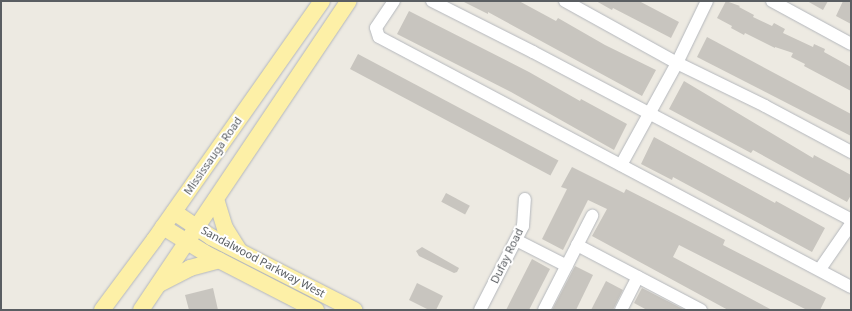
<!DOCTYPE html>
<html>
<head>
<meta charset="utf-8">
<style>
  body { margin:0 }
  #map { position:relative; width:852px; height:311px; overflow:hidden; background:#edeae2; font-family:"Noto Sans",sans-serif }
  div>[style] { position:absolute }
  .building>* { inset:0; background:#c8c5bf; transform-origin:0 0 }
  .roads { filter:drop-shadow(0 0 1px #b4b7bc) drop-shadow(0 0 1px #b4b7bc) }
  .minor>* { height:12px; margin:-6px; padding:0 6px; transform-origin:6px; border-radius:6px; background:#fff }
  .major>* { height:16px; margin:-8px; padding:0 8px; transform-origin:8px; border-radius:8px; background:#fdf0a7 }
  span { translate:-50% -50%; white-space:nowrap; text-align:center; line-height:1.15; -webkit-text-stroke:4px #fff; paint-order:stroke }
  .street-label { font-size:11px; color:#5a5e62 }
  .frame { position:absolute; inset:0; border:2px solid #5a5e62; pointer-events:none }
</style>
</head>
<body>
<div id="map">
  <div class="building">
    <i style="clip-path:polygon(462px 1px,519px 1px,556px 21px,558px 18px,605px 45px,656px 70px,642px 96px,488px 12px,488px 14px)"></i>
    <i style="clip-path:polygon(596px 1px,639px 1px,679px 22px,671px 38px,613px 8px,612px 10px)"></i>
    <i style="clip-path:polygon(726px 1px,740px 6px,739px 7px,754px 15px,753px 17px,772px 26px,774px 23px,785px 29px,783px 33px,813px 47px,814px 44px,825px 49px,824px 52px,851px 67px,851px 91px,804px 66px,805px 64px,791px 57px,793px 53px,775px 47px,775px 48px,745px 33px,744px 35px,731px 28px,732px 26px,717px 18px)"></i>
    <i style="clip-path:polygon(807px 1px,828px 1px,823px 10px)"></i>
    <i style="clip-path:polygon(843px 1px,851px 1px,851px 24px,836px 16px)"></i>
    <i style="clip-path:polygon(409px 11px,529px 72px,580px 101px,581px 99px,627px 124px,614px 150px,511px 92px,397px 34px)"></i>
    <i style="clip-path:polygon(707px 37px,851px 114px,851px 136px,697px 57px)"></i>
    <i style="left:358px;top:54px;width:227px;height:17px;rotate:28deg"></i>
    <i style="clip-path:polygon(684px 81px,813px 158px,814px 155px,851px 175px,851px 195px,847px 202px,753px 150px,751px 153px,669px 109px)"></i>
    <i style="clip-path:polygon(654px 137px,775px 203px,776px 201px,825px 228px,812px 252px,673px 177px,672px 180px,641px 164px)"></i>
    <i style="clip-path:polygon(572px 167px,624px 193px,626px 189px,679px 216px,725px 240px,723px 245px,826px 298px,820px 310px,807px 310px,679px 245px,673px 257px,772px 310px,728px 310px,592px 236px,607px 209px,588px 200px,563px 250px,542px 239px,567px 189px,561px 187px)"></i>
    <i style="left:446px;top:193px;width:27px;height:10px;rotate:28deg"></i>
    <i style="clip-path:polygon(422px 247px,459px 268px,457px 272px,454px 273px,419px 256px,416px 251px)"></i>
    <i style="clip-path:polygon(532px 259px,550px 269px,529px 310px,506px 310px)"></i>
    <i style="clip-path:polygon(575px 266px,593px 275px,576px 310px,552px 310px)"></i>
    <i style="clip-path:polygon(606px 281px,623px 290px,613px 310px,591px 310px)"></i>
    <i style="clip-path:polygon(417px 283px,443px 296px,436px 310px,429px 310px,409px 300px)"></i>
    <i style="clip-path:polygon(213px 288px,218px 310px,189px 310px,185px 295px)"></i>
    <i style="clip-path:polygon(642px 288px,685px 310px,647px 310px,634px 303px)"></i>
  </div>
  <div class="roads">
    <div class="minor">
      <i style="left:394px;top:1px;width:32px;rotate:124deg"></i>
      <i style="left:376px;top:28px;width:9px;rotate:72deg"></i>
      <i style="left:379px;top:37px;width:534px;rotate:27.91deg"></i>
      <i style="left:432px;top:1px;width:113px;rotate:26.8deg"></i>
      <i style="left:533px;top:52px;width:360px;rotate:27.8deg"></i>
      <i style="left:565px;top:1px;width:128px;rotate:29deg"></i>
      <i style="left:677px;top:63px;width:98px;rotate:26deg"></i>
      <i style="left:765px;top:106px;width:98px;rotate:28.1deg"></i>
      <i style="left:772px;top:1px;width:90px;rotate:28.6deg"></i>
      <i style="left:621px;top:165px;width:116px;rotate:-61.2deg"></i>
      <i style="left:677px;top:63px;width:69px;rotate:-64.2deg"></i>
      <i style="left:516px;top:240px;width:57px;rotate:27deg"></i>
      <i style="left:577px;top:245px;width:140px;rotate:27.7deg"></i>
      <i style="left:820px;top:269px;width:55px;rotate:-55.4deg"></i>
      <i style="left:480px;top:310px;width:94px;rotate:-62.9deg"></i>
      <i style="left:523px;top:226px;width:27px;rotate:-86deg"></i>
      <i style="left:544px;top:310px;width:106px;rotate:-62.9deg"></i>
      <i style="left:621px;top:310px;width:37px;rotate:-63deg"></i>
    </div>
    <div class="major">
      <i style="left:216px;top:199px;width:30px;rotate:73deg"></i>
      <i style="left:225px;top:228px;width:26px;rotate:58deg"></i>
      <i style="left:174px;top:212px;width:45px;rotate:34deg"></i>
      <i style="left:211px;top:237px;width:161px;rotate:27deg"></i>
      <i style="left:163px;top:227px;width:49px;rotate:31.8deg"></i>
      <i style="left:205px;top:253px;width:125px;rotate:27.2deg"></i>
      <i style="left:159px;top:284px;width:35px;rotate:-27deg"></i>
      <i style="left:190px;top:268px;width:30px;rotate:-15deg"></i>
      <i style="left:102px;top:310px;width:87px;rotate:-53.4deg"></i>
      <i style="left:154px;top:240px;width:292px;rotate:-54.9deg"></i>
      <i style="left:141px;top:310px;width:372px;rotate:-56.1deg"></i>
    </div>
  </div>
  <div class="street-label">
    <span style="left:213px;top:156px;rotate:-55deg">Mississauga Road</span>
    <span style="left:507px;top:256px;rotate:-64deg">Dufay Road</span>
    <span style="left:263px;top:262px;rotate:28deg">Sandalwood Parkway West</span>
  </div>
  <div class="frame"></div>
</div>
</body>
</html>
